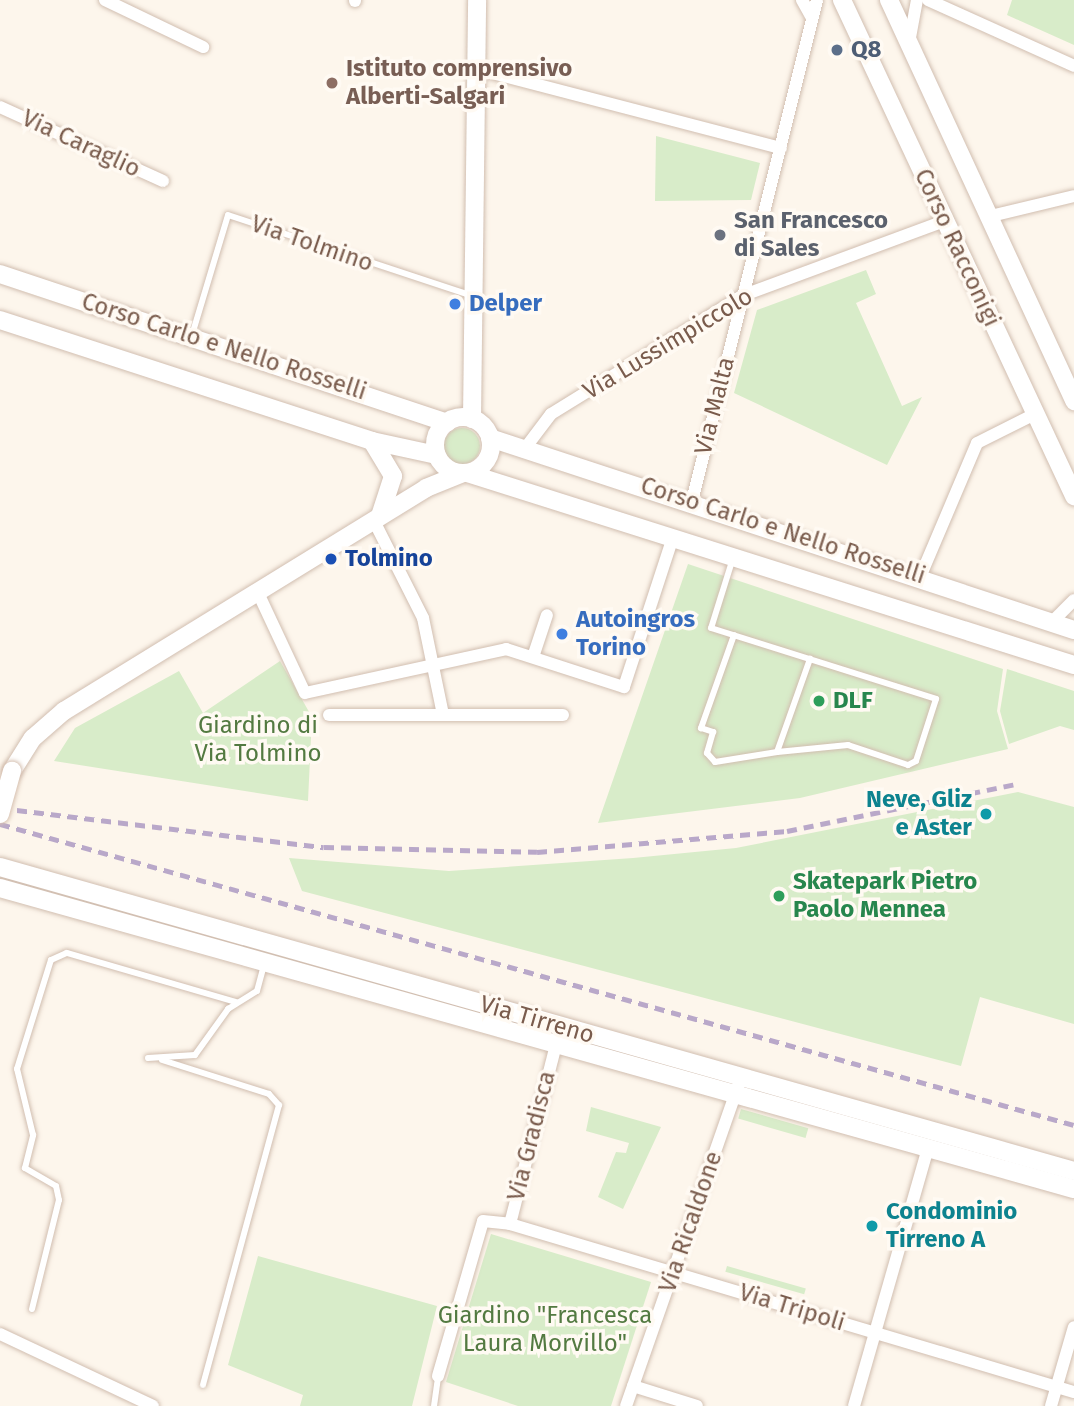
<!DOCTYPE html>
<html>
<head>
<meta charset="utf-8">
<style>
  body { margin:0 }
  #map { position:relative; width:1074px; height:1406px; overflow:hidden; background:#fdf6ec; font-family:"Fira Sans",sans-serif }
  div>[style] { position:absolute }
  .green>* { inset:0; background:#d8ecc9; transform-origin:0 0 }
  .round { border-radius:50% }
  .roads { filter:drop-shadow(0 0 2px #d1beb0) drop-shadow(0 0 2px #d1beb0) }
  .lane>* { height:6px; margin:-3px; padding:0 3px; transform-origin:3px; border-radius:3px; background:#fff }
  .street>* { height:12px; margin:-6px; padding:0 6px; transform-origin:6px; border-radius:6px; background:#fff }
  .secondary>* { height:18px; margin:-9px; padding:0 9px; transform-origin:9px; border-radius:9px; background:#fff }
  .secondary>.ring { margin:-9px; padding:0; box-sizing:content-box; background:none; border:18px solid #fff; border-radius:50% }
  .rail>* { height:4.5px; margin-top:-2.25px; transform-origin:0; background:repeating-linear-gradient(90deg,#b9a8c9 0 10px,transparent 0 17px) }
  .bridges { filter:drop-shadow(0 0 2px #d6c0b0) drop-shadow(0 0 2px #d6c0b0) }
  .secondary-bridge>* { height:18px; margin:-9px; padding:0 9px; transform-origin:9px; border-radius:9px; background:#fff }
  .dots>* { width:19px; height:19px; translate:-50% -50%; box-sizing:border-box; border:4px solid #fffaf3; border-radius:50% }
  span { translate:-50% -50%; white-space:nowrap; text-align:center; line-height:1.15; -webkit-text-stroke:7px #fffaf3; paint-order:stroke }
  .service-label { font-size:24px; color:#4e5e75; font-weight:700 }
  .left { translate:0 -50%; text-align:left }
  .education-label { font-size:24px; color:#785e54; font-weight:700 }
  .street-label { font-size:24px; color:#7a5c4d }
  .worship-label { font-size:24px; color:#5b616d; font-weight:700 }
  .shop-label { font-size:24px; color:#366cbe; font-weight:700 }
  .transit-label { font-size:24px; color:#164399; font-weight:700 }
  .leisure-label { font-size:24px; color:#27864d; font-weight:700 }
  .park-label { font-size:24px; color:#537a41 }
  .culture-label { font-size:24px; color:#0d838f; font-weight:700 }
  .right { translate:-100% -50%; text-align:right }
</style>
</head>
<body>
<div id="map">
  <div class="green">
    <i style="clip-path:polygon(1012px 0,1074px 0,1074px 45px,1007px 15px)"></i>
    <i style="clip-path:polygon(656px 136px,760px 163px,751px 200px,655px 201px)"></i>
    <i style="clip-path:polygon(866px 270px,876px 294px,856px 303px,902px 406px,922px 397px,887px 465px,734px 393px,757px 310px)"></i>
    <i class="round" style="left:444px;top:428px;width:36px;height:36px"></i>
    <i style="clip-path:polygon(688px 564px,1003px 669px,997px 711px,1008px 749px,800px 798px,598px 823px)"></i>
    <i style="clip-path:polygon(280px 661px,312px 717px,308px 801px,54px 761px,75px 728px,179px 671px,203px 713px)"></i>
    <i style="clip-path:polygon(1007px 669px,1074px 691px,1074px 730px,1060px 726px,1009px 744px,1000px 711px)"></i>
    <i style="clip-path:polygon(1018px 792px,1074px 807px,1074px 1024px,980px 997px,961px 1066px,302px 891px,289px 858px,449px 871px,633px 858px,736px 848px)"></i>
    <i style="clip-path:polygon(591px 1107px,661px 1127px,623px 1209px,598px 1197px,616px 1152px,626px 1153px,629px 1143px,586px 1131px)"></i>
    <i style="left:741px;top:1109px;width:70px;height:10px;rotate:16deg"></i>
    <i style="clip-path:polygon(491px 1234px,651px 1282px,611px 1406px,518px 1406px,446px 1382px)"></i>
    <i style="clip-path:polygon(258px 1256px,437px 1306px,412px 1406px,300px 1406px,303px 1395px,228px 1365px)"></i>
    <i style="left:727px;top:1266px;width:82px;height:6px;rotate:16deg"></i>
  </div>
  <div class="roads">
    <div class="lane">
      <i style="left:192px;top:335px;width:125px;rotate:-73.3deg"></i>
      <i style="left:228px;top:215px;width:255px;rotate:18.3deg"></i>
      <i style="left:733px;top:558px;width:73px;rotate:107.4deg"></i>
      <i style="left:711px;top:628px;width:236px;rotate:17.5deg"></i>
      <i style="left:936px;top:699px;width:65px;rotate:107.9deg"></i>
      <i style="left:916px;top:761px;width:9px;rotate:153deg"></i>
      <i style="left:908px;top:765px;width:63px;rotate:-161.6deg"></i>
      <i style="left:848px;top:745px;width:71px;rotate:174.4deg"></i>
      <i style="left:734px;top:635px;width:99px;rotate:109.5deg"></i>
      <i style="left:701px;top:728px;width:13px;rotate:18deg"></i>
      <i style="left:713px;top:732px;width:22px;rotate:106deg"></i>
      <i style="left:707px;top:753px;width:12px;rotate:48deg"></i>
      <i style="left:715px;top:762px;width:63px;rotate:-9.2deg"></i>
      <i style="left:777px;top:752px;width:99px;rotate:-70.5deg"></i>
      <i style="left:148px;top:1058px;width:47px;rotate:-3.7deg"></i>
      <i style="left:195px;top:1055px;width:57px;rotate:-54.3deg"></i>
      <i style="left:228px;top:1009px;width:34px;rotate:-32deg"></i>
      <i style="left:257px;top:991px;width:27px;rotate:-75deg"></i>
      <i style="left:162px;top:1060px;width:112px;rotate:17.6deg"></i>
      <i style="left:269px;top:1094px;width:15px;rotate:48deg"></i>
      <i style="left:279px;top:1105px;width:290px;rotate:105.2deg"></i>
      <i style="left:32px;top:1309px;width:112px;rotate:-76.1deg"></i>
      <i style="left:59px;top:1200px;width:14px;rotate:-102deg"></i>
      <i style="left:56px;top:1186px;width:36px;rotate:-150deg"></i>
      <i style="left:25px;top:1168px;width:34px;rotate:-76deg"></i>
      <i style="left:33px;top:1135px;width:68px;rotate:-103.6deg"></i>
      <i style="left:17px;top:1069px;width:114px;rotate:-72.7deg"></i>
      <i style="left:51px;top:960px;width:17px;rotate:-24deg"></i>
      <i style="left:67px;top:953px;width:176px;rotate:16.2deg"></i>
      <i style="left:434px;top:1406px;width:30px;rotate:-82deg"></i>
    </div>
    <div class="street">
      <i style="left:105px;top:0;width:109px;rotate:25.6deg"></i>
      <i style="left:802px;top:0;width:21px;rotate:61deg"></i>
      <i style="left:928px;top:0;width:160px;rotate:24.3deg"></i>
      <i style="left:355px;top:1px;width:1px;rotate:-90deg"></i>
      <i style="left:909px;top:43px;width:44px;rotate:-79.5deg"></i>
      <i style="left:477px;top:69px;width:314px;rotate:14.6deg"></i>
      <i style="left:0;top:107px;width:179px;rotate:24.4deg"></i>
      <i style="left:991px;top:216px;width:85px;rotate:-13.5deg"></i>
      <i style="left:526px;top:447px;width:41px;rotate:-52.9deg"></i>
      <i style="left:551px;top:414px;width:227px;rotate:-31.7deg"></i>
      <i style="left:744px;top:295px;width:213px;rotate:-20.3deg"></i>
      <i style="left:692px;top:501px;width:516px;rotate:-75.99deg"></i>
      <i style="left:373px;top:519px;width:111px;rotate:63.2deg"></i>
      <i style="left:423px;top:618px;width:99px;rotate:78.3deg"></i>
      <i style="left:921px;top:575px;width:143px;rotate:-67deg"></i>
      <i style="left:977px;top:443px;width:65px;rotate:-26.6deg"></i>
      <i style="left:259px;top:595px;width:108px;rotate:64.9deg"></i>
      <i style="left:305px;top:693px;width:206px;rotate:-12.3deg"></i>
      <i style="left:506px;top:649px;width:124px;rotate:17.9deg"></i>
      <i style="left:624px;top:687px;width:158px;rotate:-71.9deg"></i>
      <i style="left:1052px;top:622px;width:31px;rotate:-45deg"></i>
      <i style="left:533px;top:657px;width:44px;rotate:-71.6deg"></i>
      <i style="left:329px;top:715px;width:234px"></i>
      <i style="left:510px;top:1224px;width:588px;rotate:16.59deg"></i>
      <i style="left:0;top:1334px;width:169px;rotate:25.2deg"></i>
      <i style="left:438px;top:1376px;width:161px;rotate:-73.8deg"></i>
      <i style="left:483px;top:1221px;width:27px;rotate:6deg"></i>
      <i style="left:510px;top:1224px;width:193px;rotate:-75.6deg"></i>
      <i style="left:633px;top:1386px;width:67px;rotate:17.4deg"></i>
      <i style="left:626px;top:1406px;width:349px;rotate:-70.7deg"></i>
      <i style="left:854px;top:1406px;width:268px;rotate:-74deg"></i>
      <i style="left:1051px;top:1406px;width:82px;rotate:-73.8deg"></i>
    </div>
    <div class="secondary">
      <i style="left:842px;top:0;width:548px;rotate:64.93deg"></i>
      <i style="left:889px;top:0;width:442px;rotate:65.2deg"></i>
      <i style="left:0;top:274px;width:471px;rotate:18.4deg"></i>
      <i style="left:0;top:320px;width:391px;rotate:18deg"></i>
      <i style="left:372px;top:441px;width:66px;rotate:12.2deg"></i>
      <i class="ring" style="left:435px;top:417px;width:38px;height:38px"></i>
      <i style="left:472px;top:419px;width:419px;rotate:-89.3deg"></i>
      <i style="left:490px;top:438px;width:615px;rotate:18.2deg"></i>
      <i style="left:372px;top:441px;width:41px;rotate:59deg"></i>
      <i style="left:393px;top:476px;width:40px;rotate:108deg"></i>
      <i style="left:467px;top:473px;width:637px;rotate:17.55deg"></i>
      <i style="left:12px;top:771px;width:39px;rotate:-58deg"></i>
      <i style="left:33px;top:738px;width:41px;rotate:-41.1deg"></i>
      <i style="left:64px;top:711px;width:425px;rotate:-31.6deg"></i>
      <i style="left:426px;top:488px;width:38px;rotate:-22deg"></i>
      <i style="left:0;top:867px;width:1116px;rotate:15.8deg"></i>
      <i style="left:0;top:888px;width:1115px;rotate:15.66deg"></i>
    </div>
  </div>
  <div class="rail">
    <i style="left:0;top:808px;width:326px;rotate:6.9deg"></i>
    <i style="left:324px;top:847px;width:213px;rotate:1.3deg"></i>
    <i style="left:537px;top:852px;width:251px;rotate:-4.8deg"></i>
    <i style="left:787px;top:831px;width:233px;rotate:-11.6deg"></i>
    <i style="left:0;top:824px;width:1115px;rotate:15.66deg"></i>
  </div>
  <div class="bridges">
    <div class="secondary-bridge">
      <i style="left:0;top:814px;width:45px;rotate:-74.4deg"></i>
    </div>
  </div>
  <div class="dots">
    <i style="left:837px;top:50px;background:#5c6f8a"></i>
    <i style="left:332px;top:83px;background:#8d6e63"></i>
    <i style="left:720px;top:235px;background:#6b7280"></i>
    <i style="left:455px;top:304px;background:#3f7fe0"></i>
    <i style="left:331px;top:559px;background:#1a4fb4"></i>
    <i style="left:562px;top:634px;background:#3f7fe0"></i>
    <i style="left:819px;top:701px;background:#2e9e5b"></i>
    <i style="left:986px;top:814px;background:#0f9aa8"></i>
    <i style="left:779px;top:896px;background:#2e9e5b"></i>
    <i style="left:872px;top:1226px;background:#0f9aa8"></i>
  </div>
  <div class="service-label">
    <span class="left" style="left:851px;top:50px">Q8</span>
  </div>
  <div class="education-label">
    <span class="left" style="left:346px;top:83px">Istituto comprensivo<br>Alberti-Salgari</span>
  </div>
  <div class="street-label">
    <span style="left:81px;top:144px;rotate:25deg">Via Caraglio</span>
    <span style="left:312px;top:244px;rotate:19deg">Via Tolmino</span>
    <span style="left:957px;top:248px;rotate:65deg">Corso Racconigi</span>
    <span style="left:668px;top:344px;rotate:-31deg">Via Lussimpiccolo</span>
    <span style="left:224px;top:347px;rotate:18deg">Corso Carlo e Nello Rosselli</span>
    <span style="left:715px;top:406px;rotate:-76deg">Via Malta</span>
    <span style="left:783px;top:531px;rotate:18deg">Corso Carlo e Nello Rosselli</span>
    <span style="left:537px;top:1020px;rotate:16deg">Via Tirreno</span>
    <span style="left:532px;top:1136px;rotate:-76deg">Via Gradisca</span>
    <span style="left:691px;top:1222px;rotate:-71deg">Via Ricaldone</span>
    <span style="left:792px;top:1308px;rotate:17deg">Via Tripoli</span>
  </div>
  <div class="worship-label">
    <span class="left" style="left:734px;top:235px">San Francesco<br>di Sales</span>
  </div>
  <div class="shop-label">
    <span class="left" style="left:469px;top:304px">Delper</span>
    <span class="left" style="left:576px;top:634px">Autoingros<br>Torino</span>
  </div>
  <div class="transit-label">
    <span class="left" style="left:345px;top:559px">Tolmino</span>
  </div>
  <div class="leisure-label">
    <span class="left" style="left:833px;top:701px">DLF</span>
    <span class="left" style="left:793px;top:896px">Skatepark Pietro<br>Paolo Mennea</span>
  </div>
  <div class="park-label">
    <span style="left:258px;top:740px">Giardino di<br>Via Tolmino</span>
    <span style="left:545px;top:1330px">Giardino "Francesca<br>Laura Morvillo"</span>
  </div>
  <div class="culture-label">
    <span class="right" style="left:972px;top:814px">Neve, Gliz<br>e Aster</span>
    <span class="left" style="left:886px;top:1226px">Condominio<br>Tirreno A</span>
  </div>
</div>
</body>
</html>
